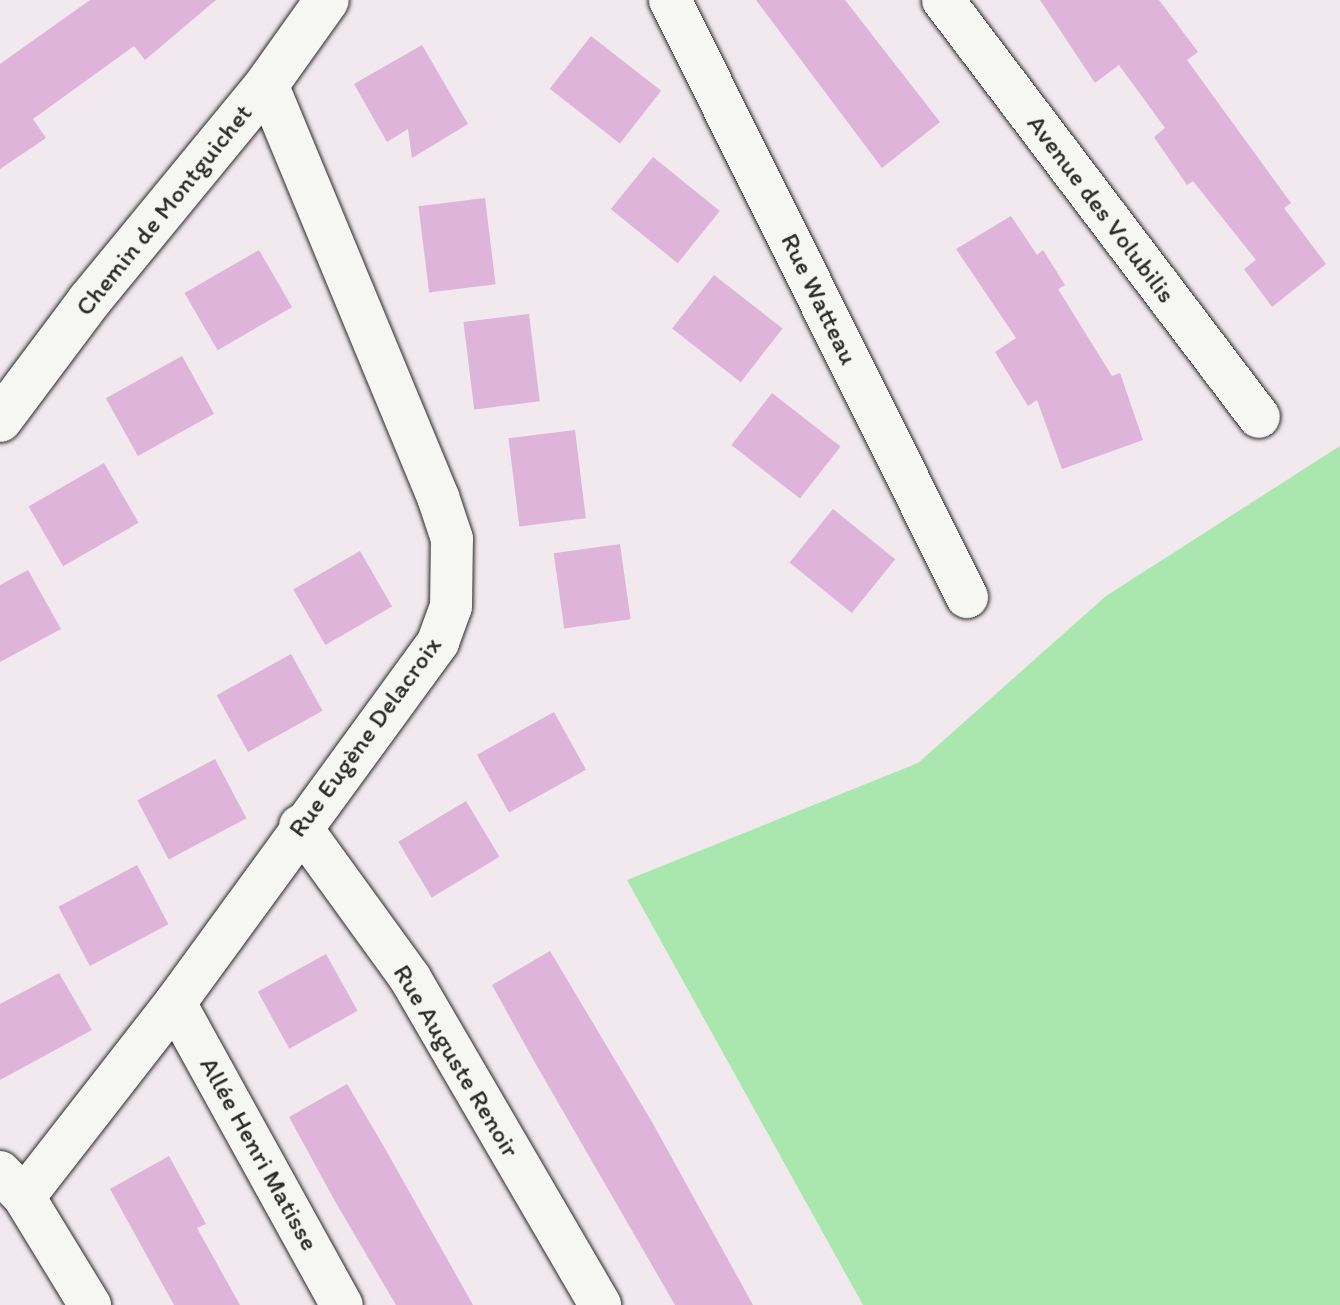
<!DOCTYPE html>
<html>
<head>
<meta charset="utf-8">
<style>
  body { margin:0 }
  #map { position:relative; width:1340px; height:1305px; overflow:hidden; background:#f1e9ed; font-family:Itim,sans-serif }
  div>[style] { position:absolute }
  .green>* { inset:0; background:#a9e7ae }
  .building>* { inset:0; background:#deb4da; transform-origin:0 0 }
  .roads { filter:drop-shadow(0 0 2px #2b2b2b) drop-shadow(0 0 2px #2b2b2b) }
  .street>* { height:42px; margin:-21px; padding:0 21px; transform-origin:21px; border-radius:21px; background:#f6f6f2 }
  .secondary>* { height:44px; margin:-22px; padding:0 22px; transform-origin:22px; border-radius:22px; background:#f6f6f2 }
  span { translate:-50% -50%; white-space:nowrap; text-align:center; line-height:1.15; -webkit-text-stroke:8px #f6f6f2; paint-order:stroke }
  .street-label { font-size:26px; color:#2b2b2b }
</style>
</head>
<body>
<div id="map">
  <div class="green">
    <i style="clip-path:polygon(1340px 446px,1340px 1305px,863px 1305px,627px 880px,918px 763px,1106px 596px)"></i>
  </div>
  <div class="building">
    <i style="clip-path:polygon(90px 0,216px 0,145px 60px,134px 46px,33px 119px,46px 138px,0 169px,0 64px)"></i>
    <i style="clip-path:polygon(756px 0,845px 0,940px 122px,882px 168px)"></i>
    <i style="clip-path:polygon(1040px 0,1159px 0,1198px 52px,1187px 60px,1291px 203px,1284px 208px,1326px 264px,1272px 307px,1244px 269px,1256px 260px,1193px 181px,1187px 185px,1154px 137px,1165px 128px,1119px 65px,1095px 83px)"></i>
    <i style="left:591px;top:36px;width:89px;height:67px;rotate:38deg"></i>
    <i style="clip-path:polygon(422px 45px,468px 124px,412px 158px,408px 129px,387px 142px,354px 84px)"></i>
    <i style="left:653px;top:157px;width:86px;height:67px;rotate:39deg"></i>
    <i style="left:485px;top:198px;width:87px;height:67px;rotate:83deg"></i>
    <i style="clip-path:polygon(1011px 216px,1037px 255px,1043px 250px,1065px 285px,1058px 289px,1112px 376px,1120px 373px,1143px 440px,1062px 469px,1037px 400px,1028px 406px,995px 352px,1016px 338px,956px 249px)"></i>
    <i style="left:259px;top:250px;width:66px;height:86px;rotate:60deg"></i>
    <i style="left:714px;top:275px;width:87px;height:68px;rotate:38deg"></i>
    <i style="left:529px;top:314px;width:88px;height:66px;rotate:83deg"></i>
    <i style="left:182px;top:356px;width:66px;height:87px;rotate:61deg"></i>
    <i style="left:772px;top:393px;width:87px;height:66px;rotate:38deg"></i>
    <i style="left:575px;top:430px;width:89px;height:67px;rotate:83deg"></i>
    <i style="left:104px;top:463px;width:69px;height:87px;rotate:60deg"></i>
    <i style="left:833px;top:509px;width:80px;height:69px;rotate:39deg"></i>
    <i style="left:620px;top:544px;width:76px;height:67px;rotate:82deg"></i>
    <i style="left:360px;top:551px;width:64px;height:77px;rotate:60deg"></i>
    <i style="clip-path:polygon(28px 570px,61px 629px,0 662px,0 585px)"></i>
    <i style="left:291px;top:654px;width:65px;height:85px;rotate:61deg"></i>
    <i style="left:554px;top:712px;width:66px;height:88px;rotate:61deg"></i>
    <i style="left:215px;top:759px;width:67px;height:88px;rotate:62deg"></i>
    <i style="left:466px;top:801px;width:65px;height:79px;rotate:59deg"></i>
    <i style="left:137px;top:865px;width:67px;height:89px;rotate:62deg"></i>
    <i style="clip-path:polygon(550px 951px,652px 1122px,753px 1305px,675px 1305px,534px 1061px,492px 985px)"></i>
    <i style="left:326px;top:954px;width:65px;height:78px;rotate:61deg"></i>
    <i style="clip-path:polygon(59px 973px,92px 1030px,0 1080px,0 1004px)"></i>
    <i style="clip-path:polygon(347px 1084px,383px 1145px,473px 1305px,396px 1305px,336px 1203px,289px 1117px)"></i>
    <i style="clip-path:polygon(169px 1156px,206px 1224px,197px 1228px,240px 1305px,174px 1305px,110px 1189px)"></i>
  </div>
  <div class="roads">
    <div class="street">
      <i style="left:670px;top:0;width:667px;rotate:63.55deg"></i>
      <i style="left:943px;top:0;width:523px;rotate:52.85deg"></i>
      <i style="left:300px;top:826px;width:188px;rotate:54.1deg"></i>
      <i style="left:410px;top:978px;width:378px;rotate:59.8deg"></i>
      <i style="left:175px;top:1003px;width:345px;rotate:61.1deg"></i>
      <i style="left:0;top:1172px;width:35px;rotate:46deg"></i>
      <i style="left:24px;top:1197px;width:127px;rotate:58.6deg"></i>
      <i style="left:24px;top:1197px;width:246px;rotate:-52.1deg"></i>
      <i style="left:175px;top:1003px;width:447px;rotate:-53.9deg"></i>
      <i style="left:438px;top:642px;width:37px;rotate:-70deg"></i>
      <i style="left:451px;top:607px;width:68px;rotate:-89.2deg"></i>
      <i style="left:452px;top:539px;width:44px;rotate:-108.4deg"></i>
      <i style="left:438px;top:497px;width:447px;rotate:-112.5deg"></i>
    </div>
    <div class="secondary">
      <i style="left:0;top:420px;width:149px;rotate:-53.2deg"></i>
      <i style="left:89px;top:301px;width:281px;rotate:-50.6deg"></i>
      <i style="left:267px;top:84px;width:103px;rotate:-54.5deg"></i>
    </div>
  </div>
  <div class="street-label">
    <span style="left:1101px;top:209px;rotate:53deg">Avenue des Volubilis</span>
    <span style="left:164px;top:210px;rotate:-51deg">Chemin de Montguichet</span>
    <span style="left:819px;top:299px;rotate:64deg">Rue Watteau</span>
    <span style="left:365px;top:737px;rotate:-54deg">Rue Eugène Delacroix</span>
    <span style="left:456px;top:1061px;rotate:59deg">Rue Auguste Renoir</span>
    <span style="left:259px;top:1154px;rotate:61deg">Allée Henri Matisse</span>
  </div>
</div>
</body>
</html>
